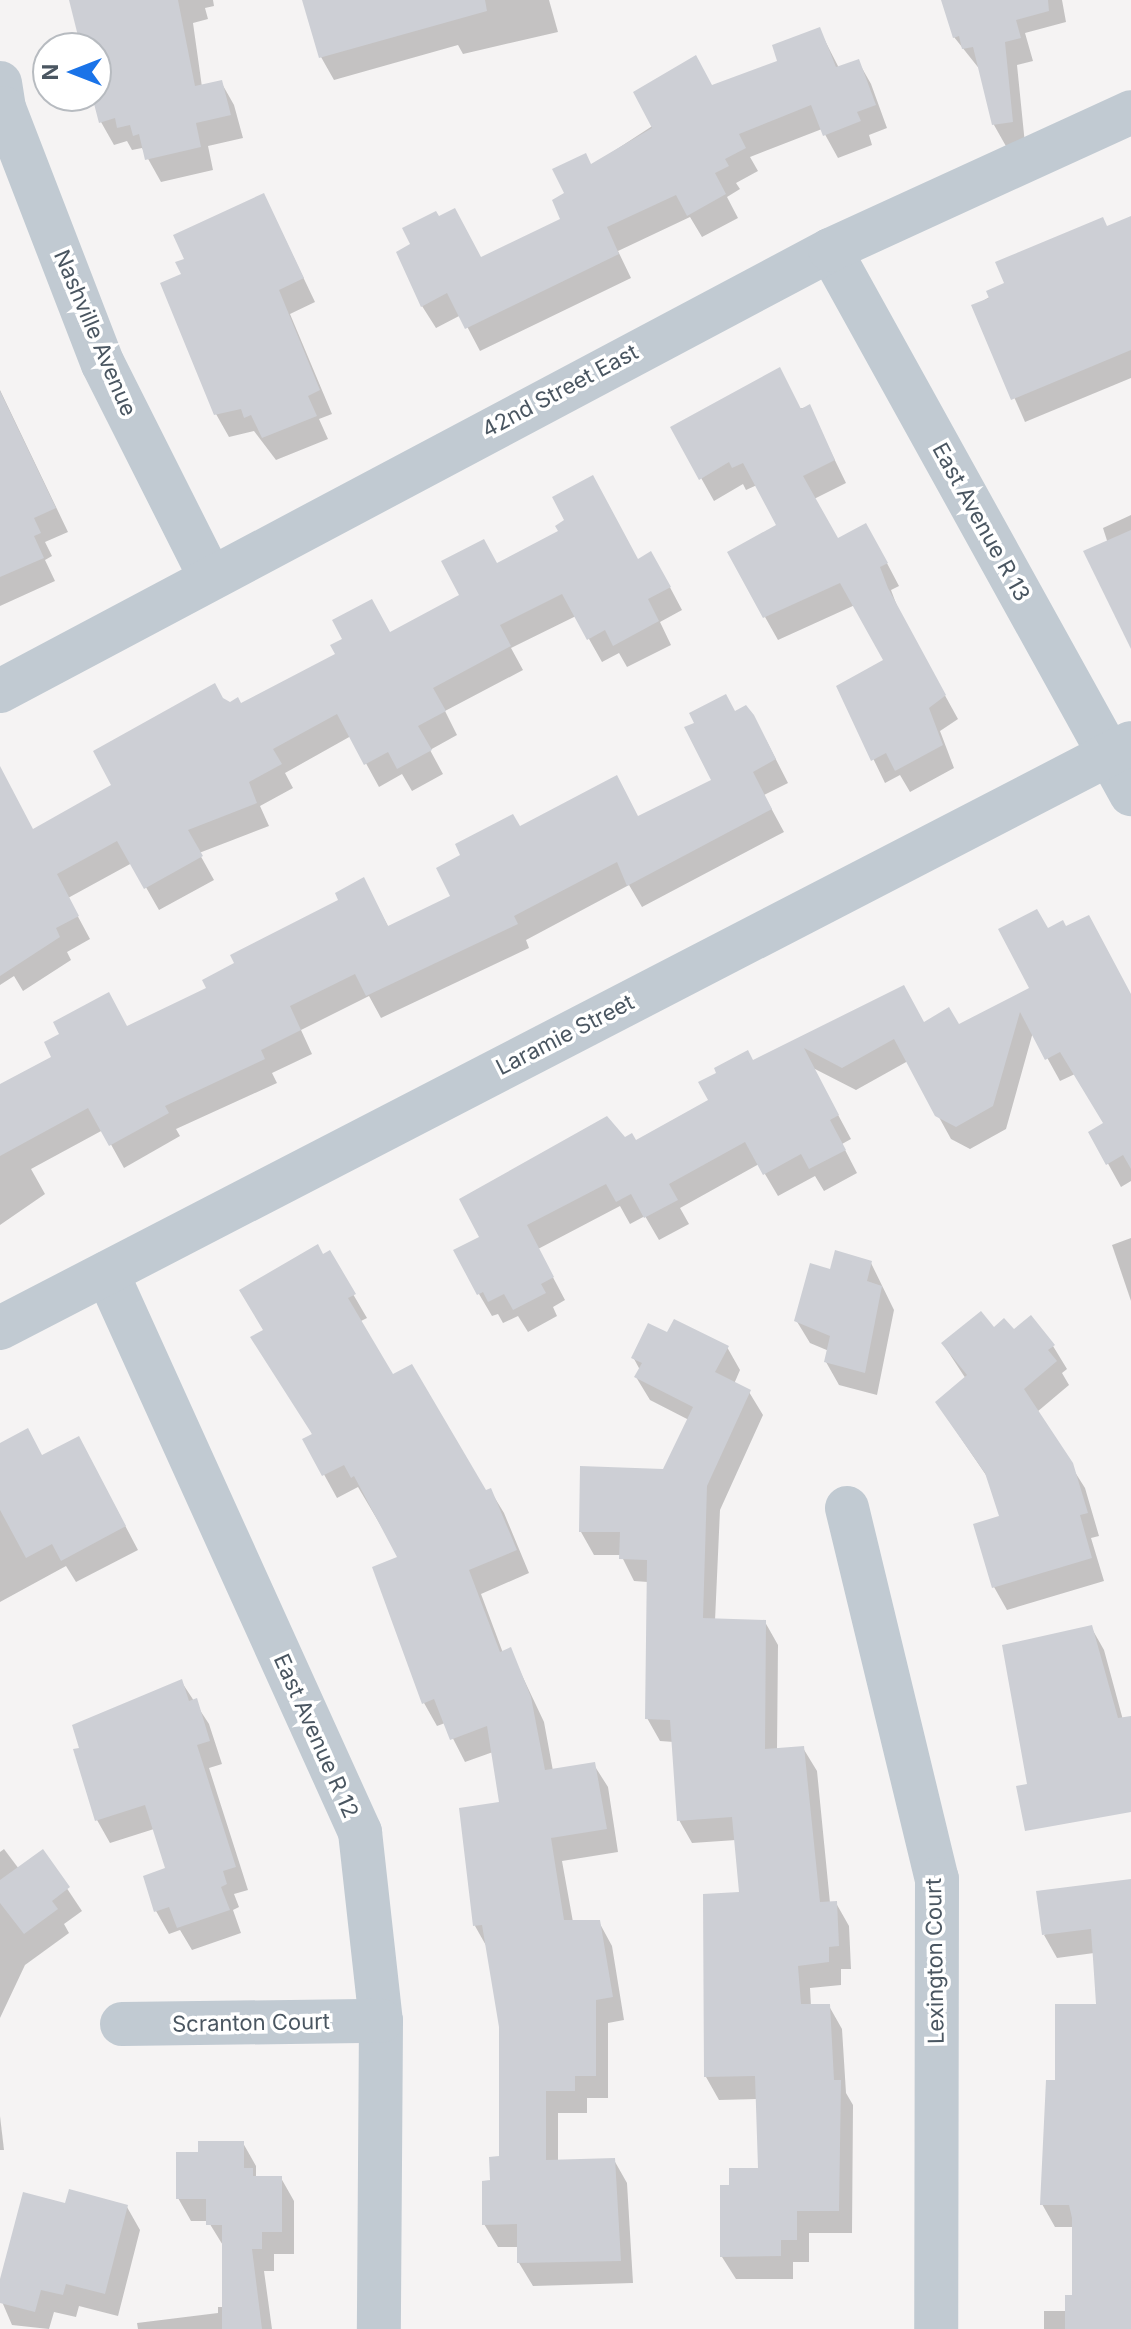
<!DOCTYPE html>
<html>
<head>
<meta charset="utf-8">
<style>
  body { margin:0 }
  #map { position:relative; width:1131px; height:2329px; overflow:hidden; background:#f5f3f3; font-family:Inter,sans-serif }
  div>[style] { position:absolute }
  .shadow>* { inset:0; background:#0003 }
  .building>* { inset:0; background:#cdcfd5 }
  .minor>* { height:44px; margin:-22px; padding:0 22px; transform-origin:22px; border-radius:22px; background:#c1cad2 }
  span { translate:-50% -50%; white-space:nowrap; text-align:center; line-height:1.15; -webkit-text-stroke:7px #fff; paint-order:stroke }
  .street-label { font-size:22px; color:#4a5661 }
  .north { position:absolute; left:32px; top:32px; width:80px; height:80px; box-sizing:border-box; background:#fff; border:2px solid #b7bbc0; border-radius:50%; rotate:270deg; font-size:22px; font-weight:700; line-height:32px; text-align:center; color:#4a5661 }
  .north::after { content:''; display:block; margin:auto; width:28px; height:36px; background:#1a73e8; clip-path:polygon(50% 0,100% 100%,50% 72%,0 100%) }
</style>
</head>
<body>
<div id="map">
  <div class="shadow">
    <i style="clip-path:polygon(70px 0,213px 0,214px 6px,205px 8px,208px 19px,193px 23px,202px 87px,221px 82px,234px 105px,243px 138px,208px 146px,213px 170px,161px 182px,142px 148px,132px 150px,127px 141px,114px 145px,101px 122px,96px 48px,82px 48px)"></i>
    <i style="clip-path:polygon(304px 0,549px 0,558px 32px,463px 54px,458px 45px,334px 80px,321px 57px)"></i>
    <i style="clip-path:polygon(944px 0,1062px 0,1066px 22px,1025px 33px,1033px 61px,1017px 65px,1025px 144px,1007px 148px,994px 125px,981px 71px,954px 37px)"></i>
    <i style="clip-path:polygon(819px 29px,839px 68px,858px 61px,871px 84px,887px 128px,869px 135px,872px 145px,838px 158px,822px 129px,750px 157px,758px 171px,736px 183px,740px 189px,727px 197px,738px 218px,702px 237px,690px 217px,618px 251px,631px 278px,480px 351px,461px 315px,436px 328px,422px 306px,481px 260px,563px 220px,567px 194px,591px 166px,712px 87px,779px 62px)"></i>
    <i style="clip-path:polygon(264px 195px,315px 302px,290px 314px,332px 414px,319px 419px,328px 439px,276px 460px,254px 431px,229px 437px,216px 414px,184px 275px,187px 260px)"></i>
    <i style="clip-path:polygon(1131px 222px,1131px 378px,1025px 422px,974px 306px,1107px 228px)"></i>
    <i style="clip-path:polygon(0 390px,68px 532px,45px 542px,52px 556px,45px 560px,55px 581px,0 606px)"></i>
    <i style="clip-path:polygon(809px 407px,846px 483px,814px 499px,837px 541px,879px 548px,899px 586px,891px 590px,900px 614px,958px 719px,940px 731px,954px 768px,910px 792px,900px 775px,885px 783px,838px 686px,886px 661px,855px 605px,778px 640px,765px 617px,779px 526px,757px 485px,746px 490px,743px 484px,714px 501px,673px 428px)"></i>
    <i style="clip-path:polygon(1131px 515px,1131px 616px,1103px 528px)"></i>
    <i style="clip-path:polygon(638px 561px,664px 576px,682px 610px,660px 622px,671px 645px,627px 667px,619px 653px,602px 662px,576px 616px,511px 648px,523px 670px,445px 711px,457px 735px,430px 750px,443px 774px,412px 791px,402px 774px,379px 787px,351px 736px,285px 773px,293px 788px,260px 806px,269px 826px,199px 853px,214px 880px,159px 910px,132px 863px,68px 898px,90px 939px,67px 952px,71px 960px,23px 991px,14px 976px,0 985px,0 817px,33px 831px,114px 786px,222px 700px,241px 706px,389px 635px,461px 595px,497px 565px)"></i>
    <i style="clip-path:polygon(734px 713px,766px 740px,788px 783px,764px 795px,784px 832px,642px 907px,629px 885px,526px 940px,529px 948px,381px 1018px,369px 996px,301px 1030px,312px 1054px,272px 1073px,277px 1083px,176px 1129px,180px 1136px,124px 1168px,103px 1130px,31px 1169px,45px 1194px,0 1225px,0 1096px,208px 989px,341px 901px,363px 880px,389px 928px,453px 897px,519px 829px,638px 818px,714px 780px)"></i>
    <i style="clip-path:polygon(1047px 930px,1131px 996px,1131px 1181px,1121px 1187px,1091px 1133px,1106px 1124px,1075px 1074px,1060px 1081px,1033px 1032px,1006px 1129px,970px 1149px,951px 1139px,908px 1061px,856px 1090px,813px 1068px,851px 1139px,842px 1144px,857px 1173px,824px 1191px,815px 1176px,778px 1196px,759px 1164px,680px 1208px,689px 1224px,659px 1240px,645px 1216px,630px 1224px,620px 1206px,538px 1249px,565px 1300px,553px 1307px,557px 1316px,528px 1332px,518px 1316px,503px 1323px,498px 1314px,492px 1316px,479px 1294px,481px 1238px,625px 1140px,635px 1142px,711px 1101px,753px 1063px,903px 988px,924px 1024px,958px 1027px,1032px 989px)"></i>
    <i style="clip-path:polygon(1131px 1238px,1131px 1301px,1112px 1245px)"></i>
    <i style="clip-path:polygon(329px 1253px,367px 1318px,359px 1322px,392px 1377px,485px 1493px,490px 1490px,504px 1513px,529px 1573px,481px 1594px,503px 1653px,510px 1650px,544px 1722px,553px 1771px,594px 1765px,608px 1787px,618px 1852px,562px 1861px,573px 1922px,599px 1922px,612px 1946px,624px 2020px,608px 2023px,608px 2098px,587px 2098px,587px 2113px,558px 2113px,558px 2162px,614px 2160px,627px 2183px,633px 2283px,533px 2286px,519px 2263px,519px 2247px,498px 2247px,484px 2224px,501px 2158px,501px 2027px,488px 1949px,475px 1926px,501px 1803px,493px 1752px,465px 1762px,445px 1723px,437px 1726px,424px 1703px,400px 1558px,358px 1487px,337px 1498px,305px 1440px,313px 1436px,265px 1331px)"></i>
    <i style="clip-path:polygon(871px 1263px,894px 1310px,877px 1395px,839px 1385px,826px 1362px,829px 1351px,810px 1343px,796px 1320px,831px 1271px)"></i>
    <i style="clip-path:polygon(994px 1330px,1053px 1346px,1067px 1369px,1062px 1373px,1069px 1385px,1037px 1412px,1085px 1488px,1099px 1536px,1091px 1538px,1104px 1581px,1007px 1610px,994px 1587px,1002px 1517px,990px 1481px,937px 1403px,966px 1379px,943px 1344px)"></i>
    <i style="clip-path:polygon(668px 1335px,727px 1347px,740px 1370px,734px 1384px,749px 1392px,763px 1415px,720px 1510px,715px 1621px,765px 1622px,778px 1645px,777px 1750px,803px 1748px,817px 1771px,830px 1903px,836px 1903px,849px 1926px,851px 1969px,841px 1969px,841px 1985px,810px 1988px,811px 2006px,829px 2006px,842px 2029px,846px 2093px,853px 2105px,852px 2233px,809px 2233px,809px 2262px,793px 2262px,793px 2279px,736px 2279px,722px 2257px,731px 2187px,760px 2170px,758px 2099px,719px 2100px,706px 2077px,741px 1894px,736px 1840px,692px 1843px,679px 1820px,674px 1742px,660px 1741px,647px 1718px,648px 1582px,634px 1581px,621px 1555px,594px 1555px,581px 1532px,664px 1471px,689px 1420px,650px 1400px,636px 1377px,640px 1370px,633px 1357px)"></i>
    <i style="clip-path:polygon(0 1445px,42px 1457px,91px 1461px,138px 1550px,76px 1582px,66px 1566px,0 1602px)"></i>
    <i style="clip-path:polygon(1091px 1627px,1104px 1650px,1123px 1720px,1131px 1718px,1131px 1794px)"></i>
    <i style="clip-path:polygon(181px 1681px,209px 1724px,222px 1764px,209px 1768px,248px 1890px,234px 1894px,239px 1907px,233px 1910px,241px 1933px,192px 1950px,180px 1930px,169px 1934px,156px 1911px,167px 1869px,154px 1829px,110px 1843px,97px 1820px)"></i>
    <i style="clip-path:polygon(4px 1849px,19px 1869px,42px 1851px,82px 1911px,64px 1924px,69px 1933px,25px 1965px,0 2018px,0 1852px)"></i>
    <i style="clip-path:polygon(1131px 1881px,1131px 2329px,1044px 2329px,1044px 2311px,1067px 2311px,1074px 2297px,1072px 2227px,1055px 2227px,1042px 2204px,1057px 2082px,1098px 2006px,1094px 1953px,1057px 1958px,1044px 1935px)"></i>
    <i style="clip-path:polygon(0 2116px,4px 2150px,0 2150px)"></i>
    <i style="clip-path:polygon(243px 2143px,256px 2166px,256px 2178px,281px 2178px,294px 2201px,294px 2254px,274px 2254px,274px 2271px,264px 2271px,272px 2329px,138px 2329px,137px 2323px,218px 2313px,218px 2307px,224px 2307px,224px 2247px,208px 2221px,191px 2221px,178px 2198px,200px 2154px)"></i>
    <i style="clip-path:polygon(66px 2205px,127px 2207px,140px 2230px,118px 2316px,79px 2306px,76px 2317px,54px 2312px,49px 2329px,12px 2325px,0 2297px)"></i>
  </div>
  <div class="building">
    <i style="clip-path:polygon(69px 0,178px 0,195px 86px,222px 80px,231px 115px,196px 123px,201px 147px,145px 160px,139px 134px,133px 136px,130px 125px,117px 128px,115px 118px,99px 123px,92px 96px,96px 48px,81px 48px)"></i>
    <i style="clip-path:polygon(302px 0,485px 0,487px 11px,319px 58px)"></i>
    <i style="clip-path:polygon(941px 0,1048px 0,1049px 11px,1016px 20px,1021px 38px,1005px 42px,1013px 122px,992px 125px,973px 47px,962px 49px,959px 36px,953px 38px)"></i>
    <i style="clip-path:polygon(820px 27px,836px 67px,859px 59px,876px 105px,857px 112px,861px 121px,823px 136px,811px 105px,739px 134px,746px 148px,725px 159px,729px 166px,715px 173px,726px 194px,687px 216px,676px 195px,607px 227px,619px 254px,465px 329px,447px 293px,421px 307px,396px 252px,410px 244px,402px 228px,436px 211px,439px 216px,455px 208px,481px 257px,560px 219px,552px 200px,564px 193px,552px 169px,586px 153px,591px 164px,652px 128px,633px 92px,696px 55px,712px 85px,777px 61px,772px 45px)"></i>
    <i style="clip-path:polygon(264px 193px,304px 278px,279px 290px,320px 390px,308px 396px,317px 416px,262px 438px,251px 415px,244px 418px,241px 409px,214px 415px,160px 283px,181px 274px,175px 262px,184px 259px,173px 235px)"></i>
    <i style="clip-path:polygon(1131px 216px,1131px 350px,1011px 400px,971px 305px,989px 298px,986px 291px,1004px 283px,995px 262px,1103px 217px,1107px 226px)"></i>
    <i style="clip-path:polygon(780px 367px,801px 409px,810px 404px,835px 460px,803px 476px,838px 538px,866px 523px,888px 563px,880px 567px,888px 588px,946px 695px,929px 708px,943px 745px,895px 771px,886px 753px,871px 761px,836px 686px,883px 660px,840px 583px,763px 618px,727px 552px,776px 525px,743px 463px,732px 468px,729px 462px,699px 480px,670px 427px)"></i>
    <i style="clip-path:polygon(0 391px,56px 508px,34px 518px,41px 533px,34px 536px,44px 558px,0 577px)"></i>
    <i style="clip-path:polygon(593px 475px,638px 559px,651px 551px,671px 587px,648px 599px,659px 621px,613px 646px,605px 630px,587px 640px,562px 594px,500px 625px,511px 646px,433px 688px,446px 711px,418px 726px,432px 750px,397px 769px,388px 752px,364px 765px,337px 714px,273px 749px,282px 764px,249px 782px,257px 803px,188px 830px,203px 856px,144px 889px,117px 841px,57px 874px,79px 916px,56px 928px,60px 937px,0 976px,0 766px,33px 829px,111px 785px,93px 751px,215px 683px,223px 698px,230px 702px,238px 697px,241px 703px,335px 654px,330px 645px,342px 639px,332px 620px,372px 599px,390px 632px,459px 595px,441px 561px,484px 539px,497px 563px,558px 531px,555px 526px,564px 520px,552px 497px)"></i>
    <i style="clip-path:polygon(1131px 530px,1131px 649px,1083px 551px)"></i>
    <i style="clip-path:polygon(726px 694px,735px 711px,746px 705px,754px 715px,776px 759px,753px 772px,772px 809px,627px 886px,617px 862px,514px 916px,518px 924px,366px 996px,355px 974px,290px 1006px,301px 1030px,261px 1050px,265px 1059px,165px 1106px,169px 1113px,109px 1146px,88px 1108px,0 1156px,0 1084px,51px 1057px,44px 1042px,59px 1034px,53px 1022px,109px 992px,127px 1026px,206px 988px,202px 980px,234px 963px,230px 955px,338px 900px,335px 893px,364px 877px,388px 926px,450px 896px,436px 868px,460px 855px,455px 844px,513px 814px,520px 826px,617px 775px,638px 816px,711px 780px,684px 727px,694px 723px,689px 713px)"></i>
    <i style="clip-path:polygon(1037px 909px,1048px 928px,1063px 920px,1066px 926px,1089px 915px,1131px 994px,1131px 1169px,1123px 1155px,1106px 1165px,1088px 1132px,1103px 1123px,1060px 1052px,1045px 1060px,1020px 1012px,993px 1106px,956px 1127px,935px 1116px,894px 1039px,842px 1068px,804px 1048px,839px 1115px,830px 1120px,846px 1150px,809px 1169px,801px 1154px,763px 1175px,745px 1142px,669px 1184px,678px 1200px,644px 1218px,631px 1194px,616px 1202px,606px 1184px,527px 1225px,554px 1277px,541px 1284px,546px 1293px,513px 1310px,504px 1294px,488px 1302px,483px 1292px,477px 1295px,453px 1250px,479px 1237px,459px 1199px,607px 1116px,625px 1137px,632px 1133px,636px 1140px,708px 1100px,698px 1082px,716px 1073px,714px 1068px,748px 1050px,753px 1060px,904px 985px,924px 1022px,949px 1007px,959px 1024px,1029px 988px,998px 929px)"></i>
    <i style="clip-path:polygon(318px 1244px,323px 1254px,330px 1250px,356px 1294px,348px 1298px,393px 1374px,412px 1364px,486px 1490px,491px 1488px,517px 1550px,469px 1570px,500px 1652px,511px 1647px,531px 1697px,545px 1770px,595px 1762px,607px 1829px,551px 1838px,564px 1920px,600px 1920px,613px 1997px,596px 2000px,596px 2076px,575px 2076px,575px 2091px,546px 2091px,546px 2160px,615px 2158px,621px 2261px,517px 2263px,517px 2224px,482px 2225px,482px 2181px,490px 2180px,489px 2157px,499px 2156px,499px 2027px,482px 1925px,473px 1926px,459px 1808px,499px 1802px,487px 1726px,450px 1740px,434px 1699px,422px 1704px,372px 1567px,397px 1557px,354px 1476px,351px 1478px,344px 1465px,322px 1476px,302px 1439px,312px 1434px,250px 1337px,263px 1330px,239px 1290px)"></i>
    <i style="clip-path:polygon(835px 1250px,872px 1261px,867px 1281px,882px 1286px,865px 1373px,824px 1362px,830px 1336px,794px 1321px,810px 1263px,830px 1269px)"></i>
    <i style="clip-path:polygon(981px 1311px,994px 1327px,1004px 1318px,1014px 1329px,1031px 1315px,1055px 1345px,1048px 1350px,1057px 1361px,1024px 1389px,1073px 1463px,1088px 1513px,1080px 1515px,1092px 1558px,992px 1588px,973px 1524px,999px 1516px,985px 1473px,935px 1402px,967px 1375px,941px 1343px)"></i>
    <i style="clip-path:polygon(674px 1319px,729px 1346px,715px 1372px,751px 1390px,707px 1486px,703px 1618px,766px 1620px,765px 1749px,804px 1746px,820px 1902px,837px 1901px,839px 1946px,829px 1947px,829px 1962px,798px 1966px,801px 2004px,830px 2004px,834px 2080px,841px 2080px,839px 2211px,797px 2211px,797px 2240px,781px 2240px,781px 2256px,720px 2257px,720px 2185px,729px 2185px,729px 2168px,758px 2168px,755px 2076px,704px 2077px,703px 1894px,739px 1892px,732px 1817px,677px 1821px,670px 1720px,645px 1719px,647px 1560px,619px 1559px,620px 1532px,579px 1532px,580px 1466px,663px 1469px,693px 1407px,634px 1377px,642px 1363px,631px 1358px,648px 1323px,667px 1332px)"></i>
    <i style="clip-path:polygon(28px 1428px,42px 1455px,79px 1436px,126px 1526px,61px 1561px,52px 1544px,26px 1558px,0 1510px,0 1443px)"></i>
    <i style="clip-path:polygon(1092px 1625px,1118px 1718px,1131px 1716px,1131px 1812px,1025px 1831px,1016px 1786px,1027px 1784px,1002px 1645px)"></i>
    <i style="clip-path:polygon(182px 1679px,189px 1701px,197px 1698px,210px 1741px,197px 1745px,236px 1867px,223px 1871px,227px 1884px,221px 1887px,230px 1910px,177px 1928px,169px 1907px,154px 1912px,143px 1876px,165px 1868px,145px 1805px,95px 1821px,73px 1749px,79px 1748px,72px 1725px)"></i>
    <i style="clip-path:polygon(43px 1849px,70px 1887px,52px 1901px,58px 1909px,24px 1934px,0 1903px,0 1880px)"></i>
    <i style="clip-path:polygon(1131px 1879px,1131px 2329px,1065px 2329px,1065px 2295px,1072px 2295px,1072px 2218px,1069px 2205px,1040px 2205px,1046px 2080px,1055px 2080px,1055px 2004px,1096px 2004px,1091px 1929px,1042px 1935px,1036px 1891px)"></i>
    <i style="clip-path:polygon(198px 2141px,244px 2141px,244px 2168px,253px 2168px,253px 2176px,282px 2176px,282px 2232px,262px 2232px,262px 2249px,252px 2249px,262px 2329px,222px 2329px,222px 2225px,206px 2225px,206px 2199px,176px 2199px,176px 2152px,198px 2152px)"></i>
    <i style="clip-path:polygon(69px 2189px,128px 2205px,105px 2294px,66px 2284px,63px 2295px,41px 2290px,35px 2312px,0 2303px,0 2279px,23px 2192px,65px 2203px)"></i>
  </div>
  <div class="minor">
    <i style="left:0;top:83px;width:25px;rotate:81deg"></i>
    <i style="left:4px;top:108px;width:274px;rotate:68.9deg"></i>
    <i style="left:103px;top:364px;width:236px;rotate:63.3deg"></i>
    <i style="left:830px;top:250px;width:622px;rotate:61.04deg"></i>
    <i style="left:0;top:691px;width:940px;rotate:-27.98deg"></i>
    <i style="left:830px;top:250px;width:331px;rotate:-24.6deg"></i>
    <i style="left:107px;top:1273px;width:614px;rotate:65.65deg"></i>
    <i style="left:360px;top:1832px;width:190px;rotate:83.7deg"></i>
    <i style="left:381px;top:2021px;width:308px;rotate:90.4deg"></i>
    <i style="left:0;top:1328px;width:1273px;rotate:-27.35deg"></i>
    <i style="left:847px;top:1508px;width:382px;rotate:76.4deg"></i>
    <i style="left:937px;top:1879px;width:450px;rotate:90.1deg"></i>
    <i style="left:122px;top:2024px;width:259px;rotate:-0.7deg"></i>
  </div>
  <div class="street-label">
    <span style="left:95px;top:333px;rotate:67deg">Nashville Avenue</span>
    <span style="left:560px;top:391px;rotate:-28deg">42nd Street East</span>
    <span style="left:981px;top:522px;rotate:61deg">East Avenue R 13</span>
    <span style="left:565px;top:1035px;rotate:-27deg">Laramie Street</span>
    <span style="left:316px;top:1736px;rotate:66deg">East Avenue R 12</span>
    <span style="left:935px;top:1961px;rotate:-91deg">Lexington Court</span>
    <span style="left:251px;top:2023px;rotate:-1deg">Scranton Court</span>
  </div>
  <div class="north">N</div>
</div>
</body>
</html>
